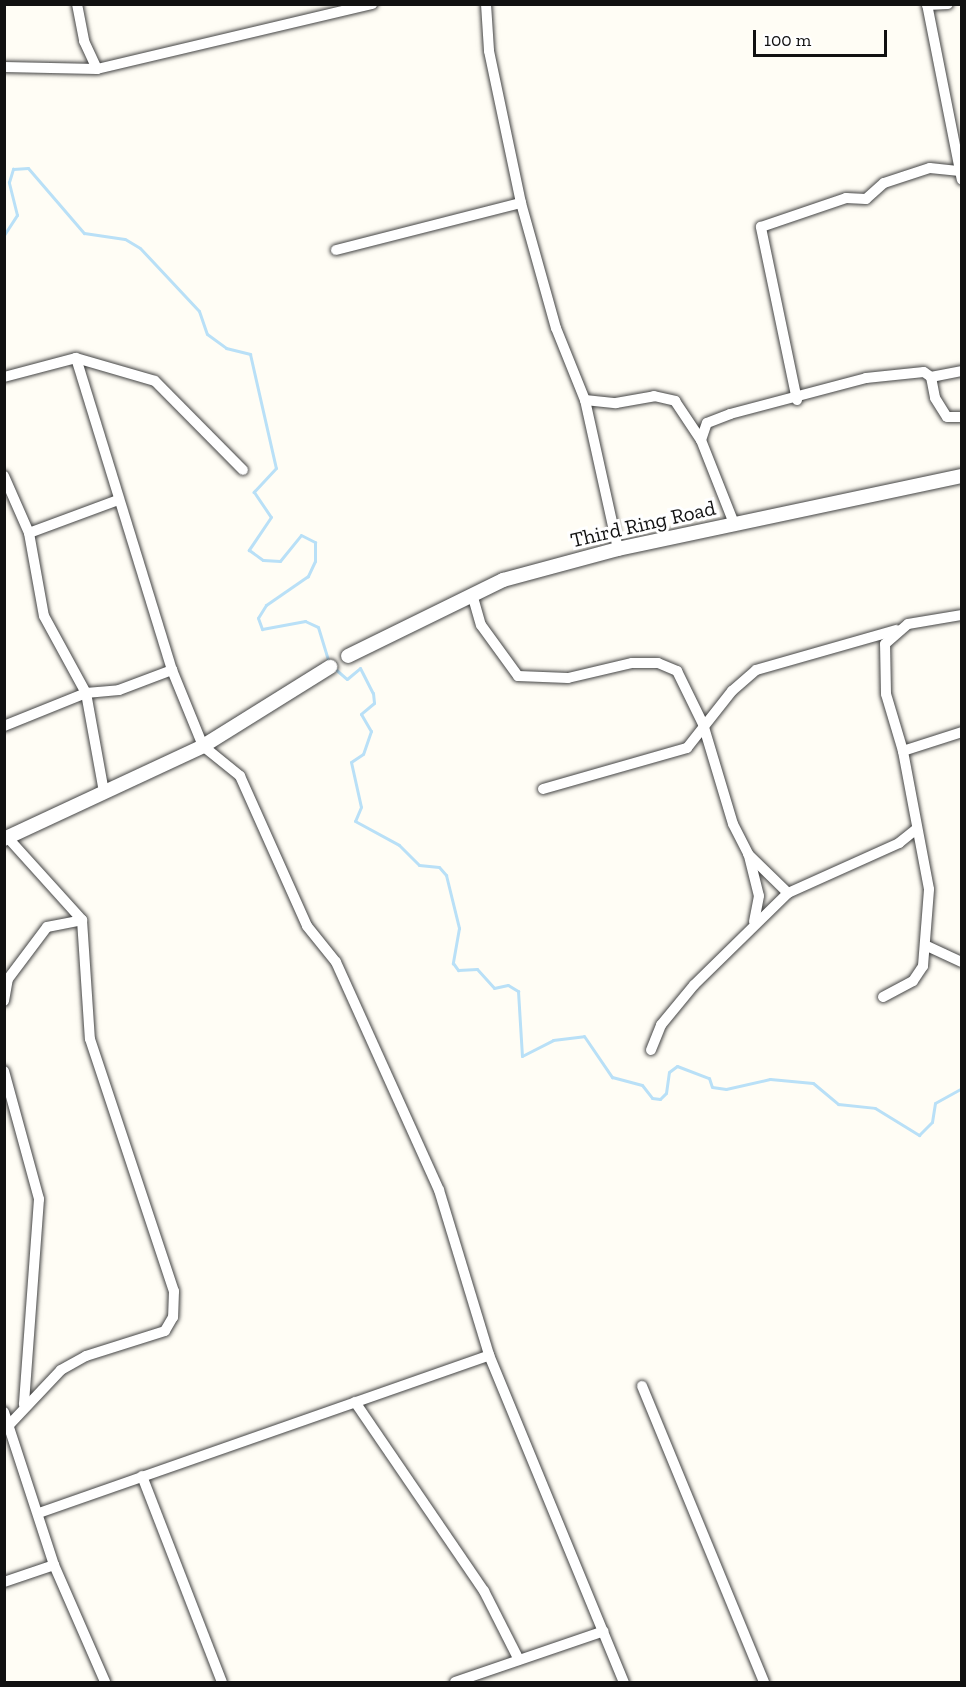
<!DOCTYPE html>
<html>
<head>
<meta charset="utf-8">
<style>
  body { margin:0 }
  #map { position:relative; width:966px; height:1687px; overflow:hidden; background:#fffdf5; font-family:"Zilla Slab",serif }
  div>[style] { position:absolute }
  .stream>* { height:3px; margin:-1.5px; padding:0 1.5px; transform-origin:1.5px; border-radius:1.5px; background:#b9e0f7 }
  .roads { filter:drop-shadow(0 0 2px #444) drop-shadow(0 0 2px #444) }
  .minor>* { height:10px; margin:-5px; padding:0 5px; transform-origin:5px; border-radius:5px; background:#fff }
  .tertiary>* { height:14px; margin:-7px; padding:0 7px; transform-origin:7px; border-radius:7px; background:#fff }
  span { translate:-50% -50%; white-space:nowrap; text-align:center; line-height:1.15; -webkit-text-stroke:6px #fff; paint-order:stroke }
  .street-label { font-size:21px; color:#111 }
  .frame { position:absolute; inset:0; border:6px solid #111; pointer-events:none }
  .scale { position:absolute; left:753px; top:30px; width:134px; height:27px; box-sizing:border-box; border:3px solid #111; border-top:0; padding-left:8px; font-size:18px; line-height:21px; white-space:nowrap; color:#111; -webkit-text-stroke:4px #fff; paint-order:stroke }
</style>
</head>
<body>
<div id="map">
  <div class="stream">
    <i style="left:4px;top:235px;width:24px;rotate:-57deg"></i>
    <i style="left:17px;top:215px;width:34px;rotate:-104deg"></i>
    <i style="left:9px;top:182px;width:14px;rotate:-73deg"></i>
    <i style="left:13px;top:169px;width:15px;rotate:-4deg"></i>
    <i style="left:28px;top:168px;width:86px;rotate:49.3deg"></i>
    <i style="left:84px;top:233px;width:41px;rotate:8.3deg"></i>
    <i style="left:125px;top:239px;width:17px;rotate:31deg"></i>
    <i style="left:140px;top:248px;width:86px;rotate:46.9deg"></i>
    <i style="left:199px;top:311px;width:24px;rotate:71deg"></i>
    <i style="left:207px;top:334px;width:24px;rotate:36deg"></i>
    <i style="left:226px;top:348px;width:25px;rotate:14deg"></i>
    <i style="left:250px;top:354px;width:117px;rotate:77.2deg"></i>
    <i style="left:276px;top:468px;width:33px;rotate:133deg"></i>
    <i style="left:254px;top:492px;width:30px;rotate:56deg"></i>
    <i style="left:271px;top:517px;width:40px;rotate:124deg"></i>
    <i style="left:249px;top:550px;width:17px;rotate:36deg"></i>
    <i style="left:263px;top:560px;width:17px;rotate:3deg"></i>
    <i style="left:280px;top:561px;width:33px;rotate:-51deg"></i>
    <i style="left:301px;top:535px;width:16px;rotate:27deg"></i>
    <i style="left:315px;top:542px;width:19px;rotate:90deg"></i>
    <i style="left:315px;top:561px;width:17px;rotate:115deg"></i>
    <i style="left:308px;top:576px;width:51px;rotate:145.4deg"></i>
    <i style="left:266px;top:605px;width:15px;rotate:122deg"></i>
    <i style="left:258px;top:618px;width:12px;rotate:70deg"></i>
    <i style="left:262px;top:629px;width:44px;rotate:-10.5deg"></i>
    <i style="left:305px;top:621px;width:14px;rotate:25deg"></i>
    <i style="left:318px;top:627px;width:38px;rotate:73deg"></i>
    <i style="left:333px;top:667px;width:18px;rotate:41deg"></i>
    <i style="left:347px;top:679px;width:17px;rotate:-40deg"></i>
    <i style="left:360px;top:668px;width:28px;rotate:63deg"></i>
    <i style="left:373px;top:693px;width:10px;rotate:84deg"></i>
    <i style="left:374px;top:703px;width:17px;rotate:140deg"></i>
    <i style="left:361px;top:714px;width:20px;rotate:60deg"></i>
    <i style="left:371px;top:731px;width:24px;rotate:109deg"></i>
    <i style="left:363px;top:754px;width:14px;rotate:146deg"></i>
    <i style="left:351px;top:762px;width:46px;rotate:77.5deg"></i>
    <i style="left:361px;top:807px;width:15px;rotate:113deg"></i>
    <i style="left:355px;top:821px;width:50px;rotate:28.6deg"></i>
    <i style="left:399px;top:845px;width:28px;rotate:45deg"></i>
    <i style="left:419px;top:865px;width:20px;rotate:6deg"></i>
    <i style="left:439px;top:867px;width:11px;rotate:49deg"></i>
    <i style="left:446px;top:875px;width:55px;rotate:76.2deg"></i>
    <i style="left:459px;top:928px;width:36px;rotate:100deg"></i>
    <i style="left:453px;top:963px;width:9px;rotate:54deg"></i>
    <i style="left:458px;top:970px;width:19px;rotate:-3deg"></i>
    <i style="left:477px;top:969px;width:25px;rotate:48deg"></i>
    <i style="left:494px;top:988px;width:14px;rotate:-12deg"></i>
    <i style="left:508px;top:985px;width:12px;rotate:31deg"></i>
    <i style="left:518px;top:991px;width:65px;rotate:86.5deg"></i>
    <i style="left:522px;top:1056px;width:35px;rotate:-27deg"></i>
    <i style="left:553px;top:1040px;width:31px;rotate:-7deg"></i>
    <i style="left:584px;top:1036px;width:50px;rotate:55.7deg"></i>
    <i style="left:612px;top:1077px;width:31px;rotate:15deg"></i>
    <i style="left:642px;top:1085px;width:16px;rotate:52deg"></i>
    <i style="left:652px;top:1098px;width:8px;rotate:7deg"></i>
    <i style="left:660px;top:1099px;width:8px;rotate:-45deg"></i>
    <i style="left:666px;top:1093px;width:21px;rotate:-82deg"></i>
    <i style="left:669px;top:1072px;width:10px;rotate:-37deg"></i>
    <i style="left:677px;top:1066px;width:34px;rotate:21deg"></i>
    <i style="left:709px;top:1078px;width:9px;rotate:72deg"></i>
    <i style="left:712px;top:1087px;width:14px;rotate:8deg"></i>
    <i style="left:726px;top:1089px;width:45px;rotate:-12.8deg"></i>
    <i style="left:770px;top:1079px;width:43px;rotate:5.3deg"></i>
    <i style="left:813px;top:1083px;width:33px;rotate:40deg"></i>
    <i style="left:838px;top:1104px;width:37px;rotate:6deg"></i>
    <i style="left:875px;top:1108px;width:52px;rotate:31.5deg"></i>
    <i style="left:919px;top:1135px;width:18px;rotate:-45deg"></i>
    <i style="left:932px;top:1122px;width:19px;rotate:-81deg"></i>
    <i style="left:935px;top:1103px;width:31px;rotate:-29deg"></i>
  </div>
  <div class="roads">
    <div class="minor">
      <i style="left:77px;top:4px;width:38px;rotate:79deg"></i>
      <i style="left:84px;top:41px;width:31px;rotate:65deg"></i>
      <i style="left:486px;top:4px;width:47px;rotate:86.3deg"></i>
      <i style="left:489px;top:51px;width:155px;rotate:78.1deg"></i>
      <i style="left:521px;top:203px;width:130px;rotate:74.4deg"></i>
      <i style="left:556px;top:328px;width:78px;rotate:68.1deg"></i>
      <i style="left:585px;top:400px;width:153px;rotate:77.5deg"></i>
      <i style="left:927px;top:4px;width:179px;rotate:78.8deg"></i>
      <i style="left:927px;top:5px;width:21px;rotate:-3deg"></i>
      <i style="left:4px;top:67px;width:93px;rotate:1.2deg"></i>
      <i style="left:97px;top:69px;width:283px;rotate:-13.3deg"></i>
      <i style="left:336px;top:250px;width:191px;rotate:-14.3deg"></i>
      <i style="left:76px;top:358px;width:326px;rotate:72.9deg"></i>
      <i style="left:172px;top:670px;width:82px;rotate:67.8deg"></i>
      <i style="left:203px;top:746px;width:48px;rotate:39deg"></i>
      <i style="left:240px;top:776px;width:164px;rotate:65.9deg"></i>
      <i style="left:307px;top:926px;width:46px;rotate:51.1deg"></i>
      <i style="left:336px;top:962px;width:250px;rotate:65.7deg"></i>
      <i style="left:439px;top:1190px;width:172px;rotate:73.1deg"></i>
      <i style="left:4px;top:377px;width:74px;rotate:-14.8deg"></i>
      <i style="left:76px;top:358px;width:82px;rotate:16.2deg"></i>
      <i style="left:155px;top:381px;width:125px;rotate:45.3deg"></i>
      <i style="left:931px;top:377px;width:32px;rotate:-11deg"></i>
      <i style="left:585px;top:400px;width:31px;rotate:6deg"></i>
      <i style="left:616px;top:403px;width:39px;rotate:-10deg"></i>
      <i style="left:654px;top:396px;width:22px;rotate:13deg"></i>
      <i style="left:675px;top:401px;width:47px;rotate:56.3deg"></i>
      <i style="left:701px;top:440px;width:92px;rotate:68.4deg"></i>
      <i style="left:797px;top:400px;width:177px;rotate:-101.8deg"></i>
      <i style="left:761px;top:227px;width:90px;rotate:-18.8deg"></i>
      <i style="left:846px;top:198px;width:20px;rotate:3deg"></i>
      <i style="left:866px;top:199px;width:24px;rotate:-42deg"></i>
      <i style="left:884px;top:183px;width:48px;rotate:-18.1deg"></i>
      <i style="left:930px;top:168px;width:30px;rotate:6deg"></i>
      <i style="left:701px;top:440px;width:18px;rotate:-71deg"></i>
      <i style="left:707px;top:423px;width:25px;rotate:-21deg"></i>
      <i style="left:730px;top:414px;width:141px;rotate:-14.8deg"></i>
      <i style="left:866px;top:378px;width:58px;rotate:-5.9deg"></i>
      <i style="left:924px;top:372px;width:9px;rotate:36deg"></i>
      <i style="left:931px;top:377px;width:21px;rotate:79deg"></i>
      <i style="left:935px;top:398px;width:22px;rotate:58deg"></i>
      <i style="left:947px;top:417px;width:15px"></i>
      <i style="left:4px;top:476px;width:62px;rotate:66.3deg"></i>
      <i style="left:29px;top:533px;width:84px;rotate:79.8deg"></i>
      <i style="left:44px;top:616px;width:88px;rotate:61.4deg"></i>
      <i style="left:86px;top:693px;width:101px;rotate:79.7deg"></i>
      <i style="left:29px;top:533px;width:95px;rotate:-20.3deg"></i>
      <i style="left:472px;top:594px;width:32px;rotate:74deg"></i>
      <i style="left:481px;top:625px;width:63px;rotate:54deg"></i>
      <i style="left:518px;top:676px;width:50px;rotate:2.3deg"></i>
      <i style="left:568px;top:678px;width:66px;rotate:-13.2deg"></i>
      <i style="left:632px;top:663px;width:26px"></i>
      <i style="left:658px;top:663px;width:21px;rotate:23deg"></i>
      <i style="left:677px;top:671px;width:59px;rotate:63.9deg"></i>
      <i style="left:703px;top:724px;width:104px;rotate:73.3deg"></i>
      <i style="left:733px;top:824px;width:34px;rotate:63deg"></i>
      <i style="left:748px;top:854px;width:56px;rotate:44.3deg"></i>
      <i style="left:4px;top:726px;width:88px;rotate:-21.9deg"></i>
      <i style="left:86px;top:693px;width:33px;rotate:-5deg"></i>
      <i style="left:119px;top:690px;width:57px;rotate:-20.7deg"></i>
      <i style="left:903px;top:751px;width:62px;rotate:-17.9deg"></i>
      <i style="left:543px;top:789px;width:150px;rotate:-15.9deg"></i>
      <i style="left:687px;top:748px;width:73px;rotate:-51.7deg"></i>
      <i style="left:732px;top:691px;width:32px;rotate:-41deg"></i>
      <i style="left:756px;top:670px;width:146px;rotate:-15.9deg"></i>
      <i style="left:8px;top:838px;width:110px;rotate:47.9deg"></i>
      <i style="left:82px;top:920px;width:119px;rotate:86.2deg"></i>
      <i style="left:90px;top:1039px;width:266px;rotate:71.6deg"></i>
      <i style="left:174px;top:1291px;width:26px;rotate:92deg"></i>
      <i style="left:173px;top:1317px;width:16px;rotate:120deg"></i>
      <i style="left:165px;top:1331px;width:83px;rotate:162.4deg"></i>
      <i style="left:86px;top:1356px;width:29px;rotate:151deg"></i>
      <i style="left:61px;top:1370px;width:76px;rotate:133.4deg"></i>
      <i style="left:749px;top:856px;width:41px;rotate:76deg"></i>
      <i style="left:759px;top:896px;width:26px;rotate:101deg"></i>
      <i style="left:927px;top:946px;width:38px;rotate:25deg"></i>
      <i style="left:883px;top:997px;width:34px;rotate:-28deg"></i>
      <i style="left:913px;top:981px;width:18px;rotate:-56deg"></i>
      <i style="left:923px;top:966px;width:77px;rotate:-85.5deg"></i>
      <i style="left:929px;top:889px;width:140px;rotate:-100.7deg"></i>
      <i style="left:903px;top:751px;width:59px;rotate:-106.6deg"></i>
      <i style="left:886px;top:694px;width:50px;rotate:-91.1deg"></i>
      <i style="left:885px;top:644px;width:30px;rotate:-41deg"></i>
      <i style="left:908px;top:624px;width:55px;rotate:-9.5deg"></i>
      <i style="left:4px;top:1001px;width:22px;rotate:-80deg"></i>
      <i style="left:8px;top:979px;width:65px;rotate:-53.1deg"></i>
      <i style="left:47px;top:927px;width:36px;rotate:-11deg"></i>
      <i style="left:651px;top:1050px;width:27px;rotate:-68deg"></i>
      <i style="left:661px;top:1025px;width:52px;rotate:-50.5deg"></i>
      <i style="left:694px;top:985px;width:132px;rotate:-44.4deg"></i>
      <i style="left:788px;top:893px;width:122px;rotate:-24.2deg"></i>
      <i style="left:899px;top:843px;width:21px;rotate:-39deg"></i>
      <i style="left:4px;top:1071px;width:133px;rotate:74.7deg"></i>
      <i style="left:39px;top:1199px;width:206px;rotate:94.2deg"></i>
      <i style="left:642px;top:1386px;width:320px;rotate:67.6deg"></i>
      <i style="left:355px;top:1402px;width:229px;rotate:55.7deg"></i>
      <i style="left:484px;top:1591px;width:77px;rotate:63.1deg"></i>
      <i style="left:4px;top:1412px;width:161px;rotate:71.9deg"></i>
      <i style="left:54px;top:1565px;width:128px;rotate:66.4deg"></i>
      <i style="left:142px;top:1476px;width:221px;rotate:68.8deg"></i>
      <i style="left:39px;top:1513px;width:477px;rotate:-19.3deg"></i>
      <i style="left:489px;top:1355px;width:354px;rotate:67.6deg"></i>
      <i style="left:4px;top:1582px;width:53px;rotate:-18.8deg"></i>
      <i style="left:455px;top:1682px;width:157px;rotate:-18.9deg"></i>
    </div>
    <div class="tertiary">
      <i style="left:348px;top:656px;width:173px;rotate:-26.1deg"></i>
      <i style="left:503px;top:580px;width:119px;rotate:-15.1deg"></i>
      <i style="left:618px;top:549px;width:352px;rotate:-12deg"></i>
      <i style="left:4px;top:839px;width:220px;rotate:-25deg"></i>
      <i style="left:203px;top:746px;width:150px;rotate:-31.9deg"></i>
    </div>
  </div>
  <div class="street-label">
    <span style="left:643px;top:524px;rotate:-13deg">Third Ring Road</span>
  </div>
  <div class="frame"></div>
  <div class="scale">100 m</div>
</div>
</body>
</html>
